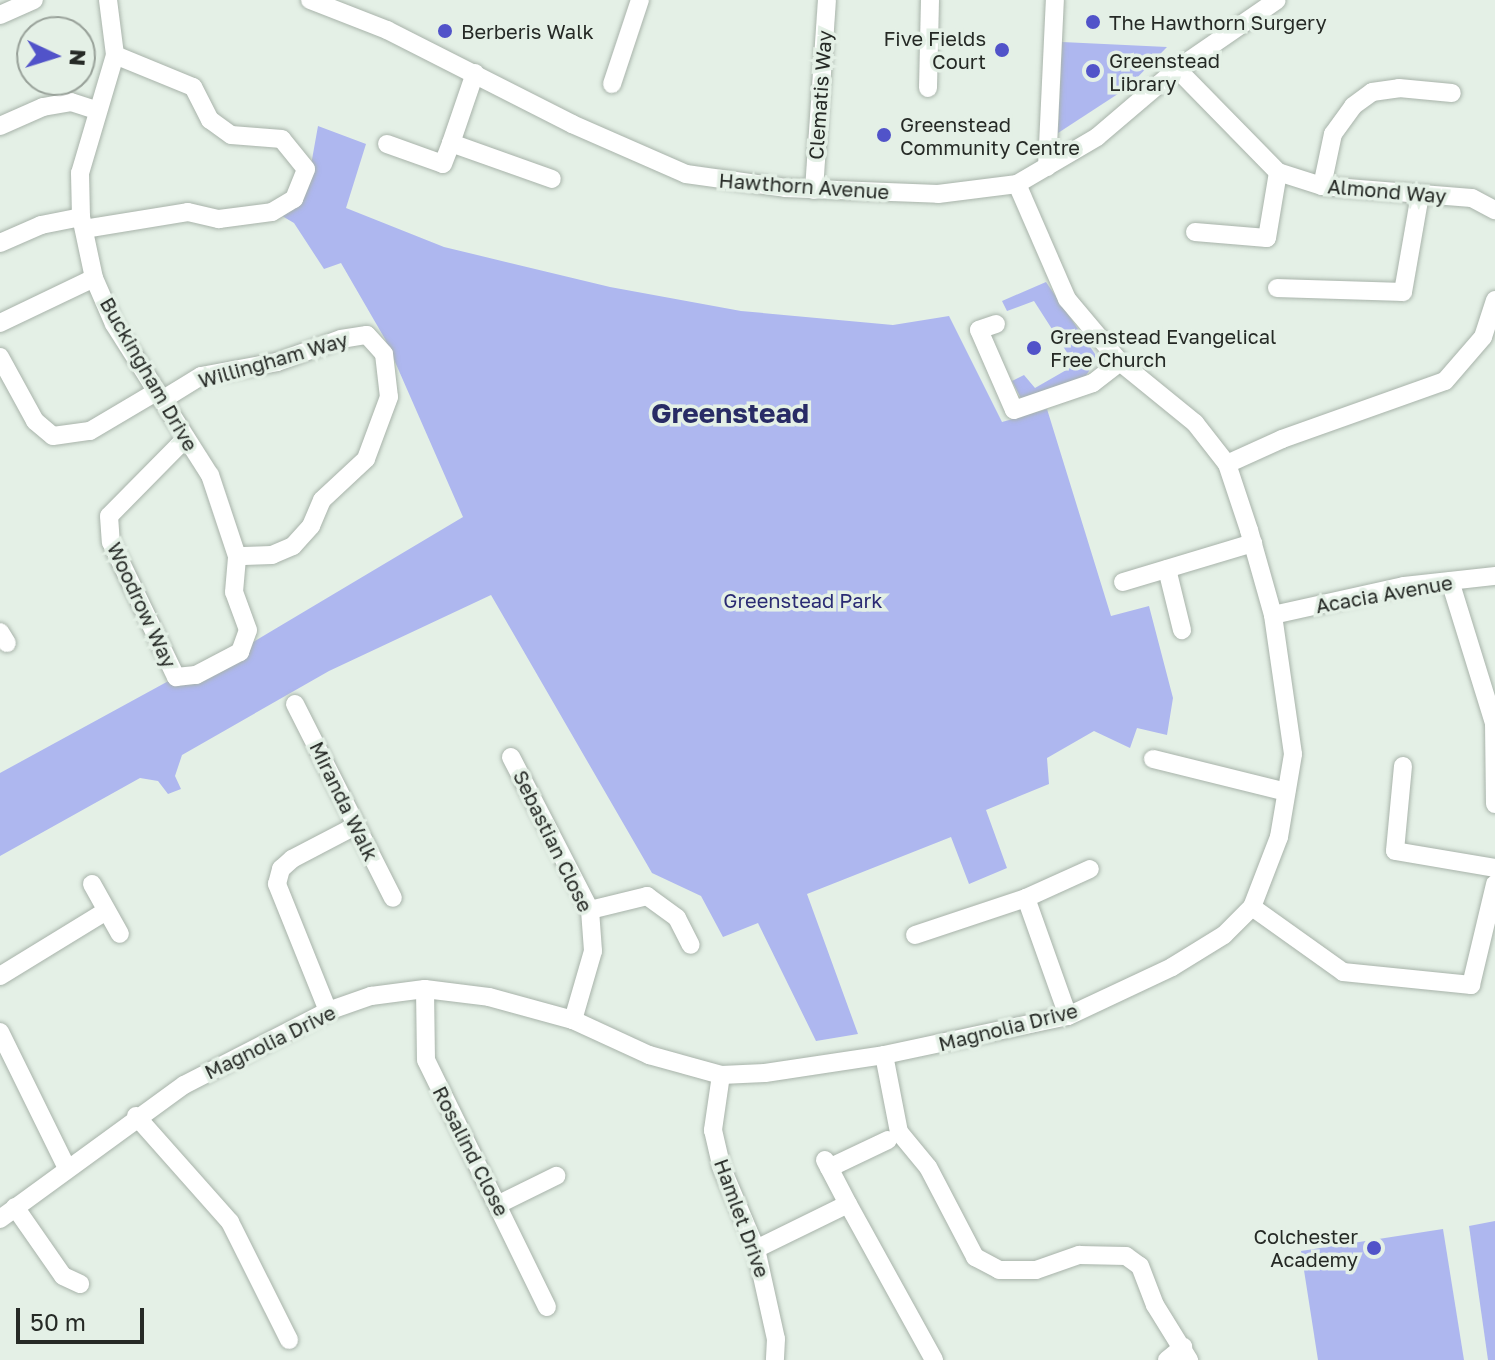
<!DOCTYPE html>
<html>
<head>
<meta charset="utf-8">
<style>
  body { margin:0 }
  #map { position:relative; width:1495px; height:1360px; overflow:hidden; background:#e4f0e6; font-family:"Golos Text",sans-serif }
  div>[style] { position:absolute }
  .green>* { inset:0; background:#aeb7ef }
  .roads { filter:drop-shadow(0 0 2px #a8b3aa) drop-shadow(0 0 2px #a8b3aa) }
  .minor>* { height:18px; margin:-9px; padding:0 9px; transform-origin:9px; border-radius:9px; background:#fff }
  .dots>* { width:22px; height:22px; translate:-50% -50%; box-sizing:border-box; border:4px solid #e4f0e6; border-radius:50% }
  span { translate:-50% -50%; white-space:nowrap; text-align:center; line-height:1.15; -webkit-text-stroke:7px #e4f0e6; paint-order:stroke }
  .poi-label { font-size:20px; color:#262a26 }
  .left { translate:0 -50%; text-align:left }
  .right { translate:-100% -50%; text-align:right }
  .street-label { font-size:20px; color:#262a26 }
  .park-label { font-size:20px; color:#2a2b73 }
  .district-label { font-size:28px; color:#282b65; font-weight:700 }
  .north { position:absolute; left:16px; top:16px; width:80px; height:80px; box-sizing:border-box; background:#e4f0e6; border:2px solid #98a199; border-radius:50%; rotate:94deg; font-size:22px; font-weight:700; line-height:32px; text-align:center; color:#262a26 }
  .north::after { content:''; display:block; margin:auto; width:28px; height:36px; background:#5153c9; clip-path:polygon(50% 0,100% 100%,50% 72%,0 100%) }
  .scale { position:absolute; left:16px; top:1308px; width:128px; height:36px; box-sizing:border-box; border:4px solid #262a26; border-top:0; padding-left:10px; font-size:24px; line-height:28px; white-space:nowrap; color:#262a26; -webkit-text-stroke:6px #e4f0e6; paint-order:stroke }
</style>
</head>
<body>
<div id="map">
  <div class="green">
    <i style="clip-path:polygon(1062px 42px,1167px 47px,1127px 88px,1058px 133px)"></i>
    <i style="clip-path:polygon(318px 126px,366px 144px,346px 208px,444px 247px,610px 287px,741px 311px,893px 325px,949px 316px,1002px 422px,1047px 409px,1111px 616px,1149px 606px,1173px 698px,1167px 735px,1137px 728px,1130px 748px,1094px 731px,1047px 758px,1049px 784px,986px 810px,1007px 868px,969px 884px,951px 837px,807px 894px,858px 1034px,816px 1041px,758px 923px,723px 937px,701px 896px,652px 873px,491px 595px,329px 671px,182px 755px,175px 776px,181px 789px,168px 794px,158px 781px,140px 778px,0 856px,0 773px,174px 678px,243px 648px,463px 517px,385px 339px,341px 263px,324px 269px,294px 223px,277px 213px,311px 165px)"></i>
    <i style="clip-path:polygon(1046px 282px,1095px 354px,1095px 362px,1085px 377px,1024px 404px,1012px 381px,1024px 375px,1035px 388px,1075px 365px,1034px 301px,1007px 311px,1002px 301px)"></i>
    <i style="clip-path:polygon(1495px 1221px,1495px 1360px,1488px 1360px,1469px 1226px)"></i>
    <i style="clip-path:polygon(1443px 1229px,1464px 1360px,1318px 1360px,1301px 1251px)"></i>
  </div>
  <div class="roads">
    <div class="minor">
      <i style="left:108px;top:0;width:55px;rotate:82.7deg"></i>
      <i style="left:115px;top:55px;width:123px;rotate:106.5deg"></i>
      <i style="left:80px;top:173px;width:44px;rotate:88.7deg"></i>
      <i style="left:81px;top:217px;width:62px;rotate:78deg"></i>
      <i style="left:94px;top:278px;width:50px;rotate:66.5deg"></i>
      <i style="left:114px;top:324px;width:179px;rotate:57.6deg"></i>
      <i style="left:210px;top:475px;width:85px;rotate:71.6deg"></i>
      <i style="left:310px;top:0;width:83px;rotate:21.3deg"></i>
      <i style="left:387px;top:30px;width:208px;rotate:26.9deg"></i>
      <i style="left:572px;top:124px;width:124px;rotate:23.7deg"></i>
      <i style="left:686px;top:174px;width:100px;rotate:8deg"></i>
      <i style="left:785px;top:188px;width:153px;rotate:2.2deg"></i>
      <i style="left:938px;top:194px;width:80px;rotate:-7.2deg"></i>
      <i style="left:1017px;top:184px;width:93px;rotate:-30.4deg"></i>
      <i style="left:1097px;top:137px;width:105px;rotate:-40.4deg"></i>
      <i style="left:1177px;top:69px;width:121px;rotate:-34.6deg"></i>
      <i style="left:0;top:15px;width:37px;rotate:-24deg"></i>
      <i style="left:1177px;top:69px;width:144px;rotate:45.6deg"></i>
      <i style="left:1278px;top:172px;width:46px;rotate:17.7deg"></i>
      <i style="left:1322px;top:186px;width:150px;rotate:4.6deg"></i>
      <i style="left:1472px;top:198px;width:26px;rotate:28deg"></i>
      <i style="left:475px;top:73px;width:74px;rotate:108.9deg"></i>
      <i style="left:451px;top:143px;width:107px;rotate:19.6deg"></i>
      <i style="left:612px;top:84px;width:89px;rotate:-71.6deg"></i>
      <i style="left:928px;top:88px;width:88px;rotate:-88.7deg"></i>
      <i style="left:0;top:126px;width:47px;rotate:-23.8deg"></i>
      <i style="left:43px;top:107px;width:28px;rotate:-10deg"></i>
      <i style="left:71px;top:102px;width:26px;rotate:18deg"></i>
      <i style="left:387px;top:144px;width:59px;rotate:19.7deg"></i>
      <i style="left:443px;top:164px;width:22px;rotate:-69deg"></i>
      <i style="left:1047px;top:167px;width:167px;rotate:-87.3deg"></i>
      <i style="left:1322px;top:186px;width:53px;rotate:-78.1deg"></i>
      <i style="left:1333px;top:134px;width:34px;rotate:-54deg"></i>
      <i style="left:1353px;top:106px;width:24px;rotate:-36deg"></i>
      <i style="left:1372px;top:92px;width:27px;rotate:-8deg"></i>
      <i style="left:1399px;top:88px;width:53px;rotate:5.4deg"></i>
      <i style="left:814px;top:190px;width:190px;rotate:-86.1deg"></i>
      <i style="left:84px;top:229px;width:105px;rotate:-9.3deg"></i>
      <i style="left:188px;top:212px;width:32px;rotate:13deg"></i>
      <i style="left:219px;top:219px;width:53px;rotate:-7.5deg"></i>
      <i style="left:272px;top:212px;width:26px;rotate:-31deg"></i>
      <i style="left:294px;top:199px;width:32px;rotate:-68deg"></i>
      <i style="left:306px;top:169px;width:38px;rotate:-129deg"></i>
      <i style="left:282px;top:139px;width:51px;rotate:-175.5deg"></i>
      <i style="left:231px;top:135px;width:26px;rotate:-144deg"></i>
      <i style="left:210px;top:120px;width:37px;rotate:-117deg"></i>
      <i style="left:193px;top:87px;width:84px;rotate:-157.7deg"></i>
      <i style="left:1195px;top:232px;width:72px;rotate:4.8deg"></i>
      <i style="left:1267px;top:238px;width:67px;rotate:-80.5deg"></i>
      <i style="left:0;top:243px;width:45px;rotate:-23.7deg"></i>
      <i style="left:41px;top:225px;width:41px;rotate:-11.3deg"></i>
      <i style="left:1277px;top:288px;width:126px;rotate:1.8deg"></i>
      <i style="left:1403px;top:292px;width:98px;rotate:-80.1deg"></i>
      <i style="left:0;top:323px;width:104px;rotate:-25.6deg"></i>
      <i style="left:996px;top:324px;width:18px;rotate:161deg"></i>
      <i style="left:979px;top:330px;width:87px;rotate:66.4deg"></i>
      <i style="left:1014px;top:410px;width:83px;rotate:-18.9deg"></i>
      <i style="left:1093px;top:383px;width:34px;rotate:-38deg"></i>
      <i style="left:0;top:357px;width:73px;rotate:61.3deg"></i>
      <i style="left:35px;top:421px;width:23px;rotate:40deg"></i>
      <i style="left:53px;top:436px;width:37px;rotate:-8deg"></i>
      <i style="left:90px;top:431px;width:77px;rotate:-30.6deg"></i>
      <i style="left:162px;top:400px;width:46px;rotate:-31.6deg"></i>
      <i style="left:201px;top:376px;width:77px;rotate:-10.4deg"></i>
      <i style="left:277px;top:362px;width:68px;rotate:-19.8deg"></i>
      <i style="left:341px;top:339px;width:26px;rotate:-9deg"></i>
      <i style="left:367px;top:335px;width:25px;rotate:48deg"></i>
      <i style="left:384px;top:354px;width:43px;rotate:83.4deg"></i>
      <i style="left:389px;top:397px;width:66px;rotate:110.4deg"></i>
      <i style="left:366px;top:459px;width:60px;rotate:137deg"></i>
      <i style="left:322px;top:500px;width:28px;rotate:113deg"></i>
      <i style="left:311px;top:526px;width:27px;rotate:132deg"></i>
      <i style="left:293px;top:546px;width:23px;rotate:157deg"></i>
      <i style="left:272px;top:555px;width:35px;rotate:178deg"></i>
      <i style="left:185px;top:439px;width:108px;rotate:134.6deg"></i>
      <i style="left:109px;top:516px;width:26px;rotate:86deg"></i>
      <i style="left:111px;top:542px;width:150px;rotate:64.3deg"></i>
      <i style="left:176px;top:677px;width:20px;rotate:-6deg"></i>
      <i style="left:196px;top:675px;width:50px;rotate:-27.6deg"></i>
      <i style="left:240px;top:652px;width:23px;rotate:-70deg"></i>
      <i style="left:248px;top:630px;width:40px;rotate:-110.2deg"></i>
      <i style="left:234px;top:592px;width:36px;rotate:-85deg"></i>
      <i style="left:1227px;top:464px;width:60px;rotate:-24.4deg"></i>
      <i style="left:1282px;top:439px;width:173px;rotate:-19.6deg"></i>
      <i style="left:1445px;top:381px;width:58px;rotate:-49.2deg"></i>
      <i style="left:1483px;top:337px;width:39px;rotate:-72deg"></i>
      <i style="left:1167px;top:569px;width:63px;rotate:76.2deg"></i>
      <i style="left:1450px;top:581px;width:149px;rotate:72.8deg"></i>
      <i style="left:1494px;top:723px;width:81px;rotate:89.3deg"></i>
      <i style="left:1123px;top:582px;width:136px;rotate:-16.7deg"></i>
      <i style="left:1273px;top:615px;width:134px;rotate:-12.5deg"></i>
      <i style="left:1404px;top:586px;width:92px;rotate:-6.3deg"></i>
      <i style="left:0;top:632px;width:13px;rotate:58deg"></i>
      <i style="left:295px;top:704px;width:217px;rotate:63.2deg"></i>
      <i style="left:511px;top:757px;width:172px;rotate:62.7deg"></i>
      <i style="left:590px;top:910px;width:41px;rotate:85.8deg"></i>
      <i style="left:593px;top:951px;width:72px;rotate:106.2deg"></i>
      <i style="left:1153px;top:759px;width:137px;rotate:13.9deg"></i>
      <i style="left:1403px;top:766px;width:85px;rotate:95.4deg"></i>
      <i style="left:1395px;top:851px;width:101px;rotate:9.6deg"></i>
      <i style="left:92px;top:884px;width:57px;rotate:60.8deg"></i>
      <i style="left:1026px;top:898px;width:125px;rotate:70.4deg"></i>
      <i style="left:1252px;top:907px;width:112px;rotate:35.5deg"></i>
      <i style="left:1343px;top:972px;width:129px;rotate:5.8deg"></i>
      <i style="left:1471px;top:985px;width:104px;rotate:-76.6deg"></i>
      <i style="left:590px;top:910px;width:59px;rotate:-13.8deg"></i>
      <i style="left:647px;top:896px;width:37px;rotate:36deg"></i>
      <i style="left:677px;top:918px;width:30px;rotate:63deg"></i>
      <i style="left:915px;top:935px;width:117px;rotate:-18.4deg"></i>
      <i style="left:1026px;top:898px;width:70px;rotate:-24.4deg"></i>
      <i style="left:0;top:976px;width:124px;rotate:-31.5deg"></i>
      <i style="left:425px;top:989px;width:71px;rotate:89.2deg"></i>
      <i style="left:426px;top:1060px;width:275px;rotate:63.9deg"></i>
      <i style="left:328px;top:1011px;width:137px;rotate:-111.9deg"></i>
      <i style="left:277px;top:884px;width:16px;rotate:-75deg"></i>
      <i style="left:281px;top:869px;width:15px;rotate:-42deg"></i>
      <i style="left:292px;top:859px;width:71px;rotate:-27.6deg"></i>
      <i style="left:0;top:1032px;width:149px;rotate:63.8deg"></i>
      <i style="left:884px;top:1055px;width:78px;rotate:79deg"></i>
      <i style="left:899px;top:1132px;width:45px;rotate:50.4deg"></i>
      <i style="left:928px;top:1167px;width:102px;rotate:62.4deg"></i>
      <i style="left:975px;top:1257px;width:27px;rotate:28deg"></i>
      <i style="left:999px;top:1270px;width:37px"></i>
      <i style="left:1036px;top:1270px;width:46px;rotate:-19.2deg"></i>
      <i style="left:1079px;top:1255px;width:47px;rotate:1.2deg"></i>
      <i style="left:1126px;top:1256px;width:17px;rotate:36deg"></i>
      <i style="left:1140px;top:1266px;width:42px;rotate:69deg"></i>
      <i style="left:1155px;top:1305px;width:65px;rotate:58.3deg"></i>
      <i style="left:721px;top:1075px;width:56px;rotate:98.3deg"></i>
      <i style="left:713px;top:1130px;width:37px;rotate:77deg"></i>
      <i style="left:721px;top:1166px;width:90px;rotate:67.1deg"></i>
      <i style="left:756px;top:1249px;width:92px;rotate:77.5deg"></i>
      <i style="left:776px;top:1339px;width:21px;rotate:93deg"></i>
      <i style="left:136px;top:1116px;width:142px;rotate:48.4deg"></i>
      <i style="left:230px;top:1222px;width:132px;rotate:63.4deg"></i>
      <i style="left:825px;top:1160px;width:50px;rotate:62.4deg"></i>
      <i style="left:829px;top:1168px;width:65px;rotate:-25.4deg"></i>
      <i style="left:499px;top:1204px;width:64px;rotate:-26.2deg"></i>
      <i style="left:15px;top:1207px;width:84px;rotate:55.2deg"></i>
      <i style="left:63px;top:1276px;width:19px;rotate:25deg"></i>
      <i style="left:0;top:1219px;width:228px;rotate:-36.1deg"></i>
      <i style="left:184px;top:1085px;width:162px;rotate:-27.2deg"></i>
      <i style="left:328px;top:1011px;width:46px;rotate:-19.2deg"></i>
      <i style="left:371px;top:996px;width:54px;rotate:-7.4deg"></i>
      <i style="left:425px;top:989px;width:64px;rotate:7.1deg"></i>
      <i style="left:489px;top:997px;width:87px;rotate:15.3deg"></i>
      <i style="left:573px;top:1020px;width:84px;rotate:24.7deg"></i>
      <i style="left:649px;top:1055px;width:75px;rotate:15.5deg"></i>
      <i style="left:721px;top:1075px;width:44px;rotate:-2.6deg"></i>
      <i style="left:765px;top:1073px;width:120px;rotate:-8.6deg"></i>
      <i style="left:884px;top:1055px;width:188px;rotate:-12deg"></i>
      <i style="left:1068px;top:1016px;width:115px;rotate:-25.2deg"></i>
      <i style="left:1172px;top:967px;width:61px;rotate:-31.6deg"></i>
      <i style="left:1224px;top:935px;width:40px;rotate:-45deg"></i>
      <i style="left:1252px;top:907px;width:75px;rotate:-68.9deg"></i>
      <i style="left:1279px;top:837px;width:84px;rotate:-80.4deg"></i>
      <i style="left:1293px;top:754px;width:140px;rotate:-98.2deg"></i>
      <i style="left:1273px;top:615px;width:88px;rotate:-105.8deg"></i>
      <i style="left:1249px;top:530px;width:70px;rotate:-108.4deg"></i>
      <i style="left:1227px;top:464px;width:52px;rotate:-128deg"></i>
      <i style="left:1195px;top:423px;width:97px;rotate:-140.9deg"></i>
      <i style="left:1120px;top:362px;width:82px;rotate:-130.1deg"></i>
      <i style="left:1067px;top:299px;width:125px;rotate:-113.5deg"></i>
      <i style="left:756px;top:1249px;width:102px;rotate:-26.1deg"></i>
      <i style="left:848px;top:1204px;width:178px;rotate:61.1deg"></i>
      <i style="left:1167px;top:1360px;width:21px;rotate:-39deg"></i>
    </div>
  </div>
  <div class="dots">
    <i style="left:1093px;top:22px;background:#5153c9"></i>
    <i style="left:445px;top:31px;background:#5153c9"></i>
    <i style="left:1002px;top:50px;background:#5153c9"></i>
    <i style="left:1093px;top:71px;background:#5153c9"></i>
    <i style="left:884px;top:135px;background:#5153c9"></i>
    <i style="left:1034px;top:348px;background:#5153c9"></i>
    <i style="left:1374px;top:1248px;background:#5153c9"></i>
  </div>
  <div class="poi-label">
    <span class="left" style="left:1109px;top:22px">The Hawthorn Surgery</span>
    <span class="left" style="left:461px;top:31px">Berberis Walk</span>
    <span class="right" style="left:986px;top:50px">Five Fields<br>Court</span>
    <span class="left" style="left:1109px;top:72px">Greenstead<br>Library</span>
    <span class="left" style="left:900px;top:136px">Greenstead<br>Community Centre</span>
    <span class="left" style="left:1050px;top:348px">Greenstead Evangelical<br>Free Church</span>
    <span class="right" style="left:1358px;top:1248px">Colchester<br>Academy</span>
  </div>
  <div class="street-label">
    <span style="left:820px;top:95px;rotate:-86deg">Clematis Way</span>
    <span style="left:804px;top:186px;rotate:4deg">Hawthorn Avenue</span>
    <span style="left:1387px;top:191px;rotate:5deg">Almond Way</span>
    <span style="left:273px;top:360px;rotate:-16deg">Willingham Way</span>
    <span style="left:149px;top:374px;rotate:60deg">Buckingham Drive</span>
    <span style="left:1384px;top:594px;rotate:-10deg">Acacia Avenue</span>
    <span style="left:142px;top:605px;rotate:65deg">Woodrow Way</span>
    <span style="left:344px;top:801px;rotate:64deg">Miranda Walk</span>
    <span style="left:553px;top:841px;rotate:64deg">Sebastian Close</span>
    <span style="left:1008px;top:1027px;rotate:-14deg">Magnolia Drive</span>
    <span style="left:270px;top:1042px;rotate:-26deg">Magnolia Drive</span>
    <span style="left:471px;top:1151px;rotate:63deg">Rosalind Close</span>
    <span style="left:742px;top:1218px;rotate:70deg">Hamlet Drive</span>
  </div>
  <div class="park-label">
    <span style="left:803px;top:600px">Greenstead Park</span>
  </div>
  <div class="district-label">
    <span style="left:730px;top:413px">Greenstead</span>
  </div>
  <div class="north">N</div>
  <div class="scale">50 m</div>
</div>
</body>
</html>
